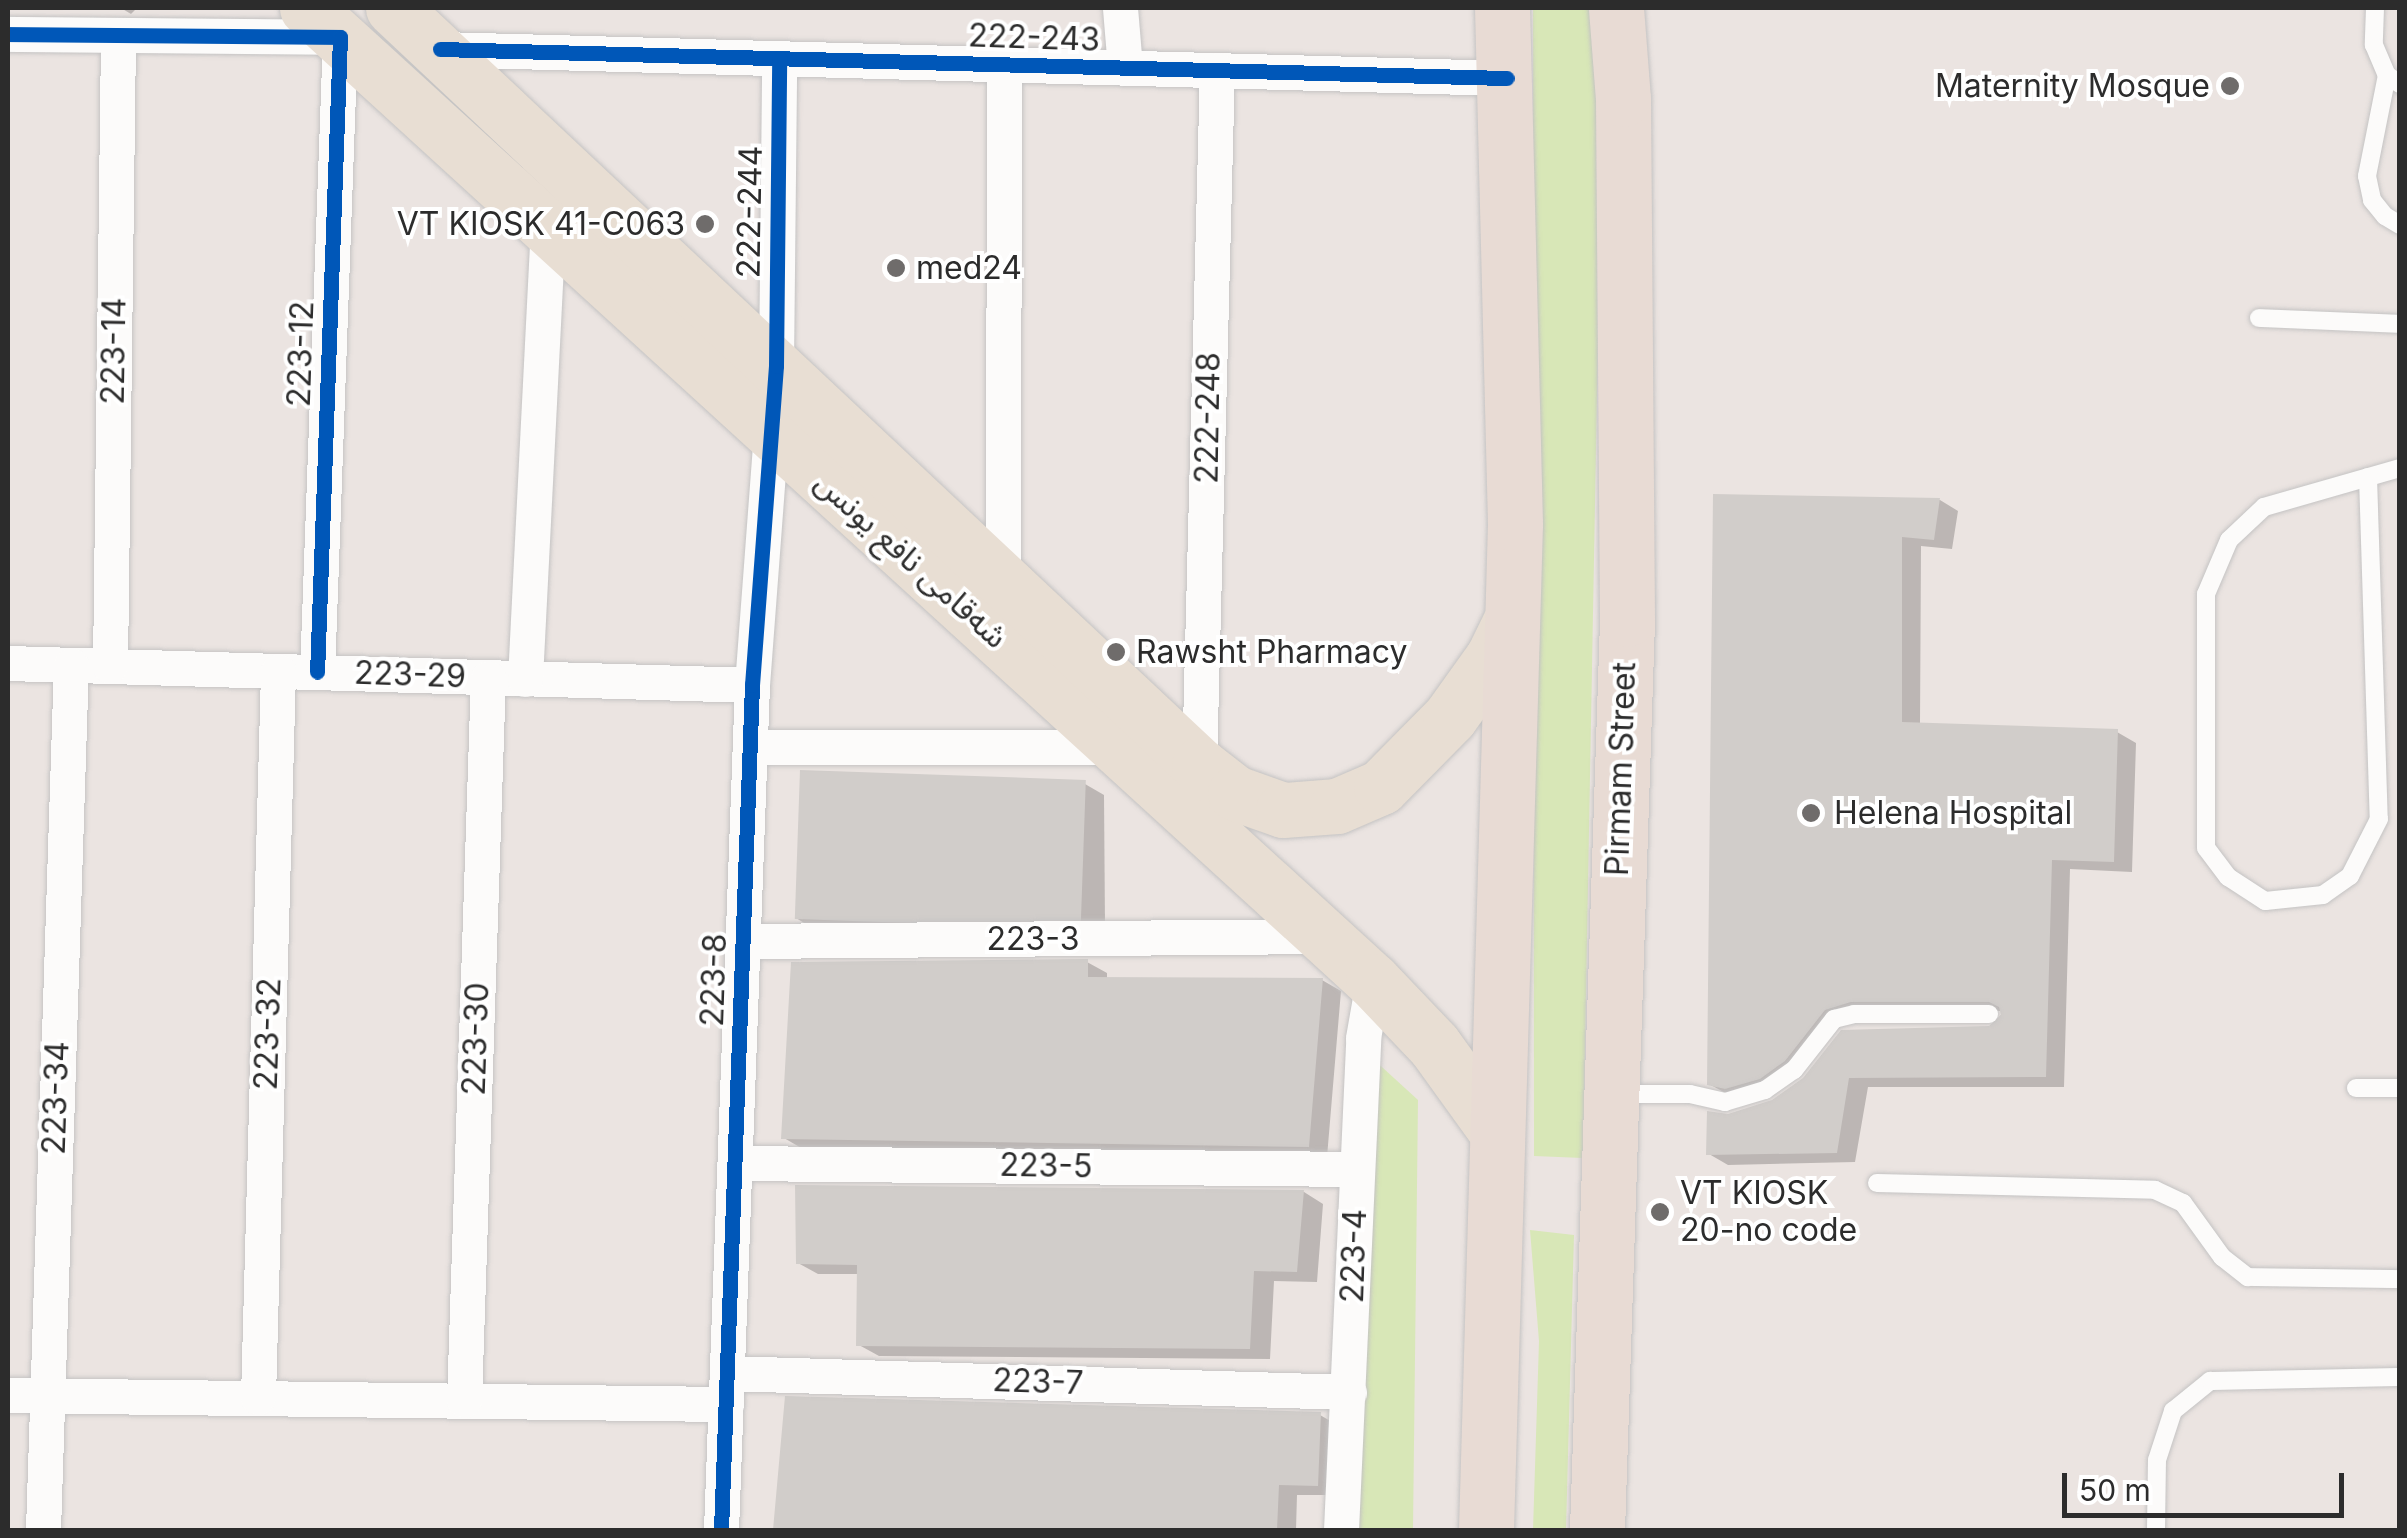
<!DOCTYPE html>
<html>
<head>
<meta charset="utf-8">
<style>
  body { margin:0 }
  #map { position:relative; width:2407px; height:1538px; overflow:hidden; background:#ebe4e1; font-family:Inter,"Noto Sans Arabic",sans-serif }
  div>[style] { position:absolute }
  .green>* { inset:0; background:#d8e7b7 }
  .shadow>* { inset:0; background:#0003 }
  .building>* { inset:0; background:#d1cdca; transform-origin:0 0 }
  .roads { filter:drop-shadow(0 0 2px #c4c3c3) drop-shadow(0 0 2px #c4c3c3) }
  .service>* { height:18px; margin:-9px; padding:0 9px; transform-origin:9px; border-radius:9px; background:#fcfbfa }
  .minor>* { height:35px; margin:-17.5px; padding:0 17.5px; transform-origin:17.5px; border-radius:17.5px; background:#fcfbfa }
  .primary>* { height:55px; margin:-27.5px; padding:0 27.5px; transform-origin:27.5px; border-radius:27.5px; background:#e8ded3 }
  .trunk>* { height:55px; margin:-27.5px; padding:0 27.5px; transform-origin:27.5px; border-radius:27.5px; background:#e8dbd4 }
  .cycleway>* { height:15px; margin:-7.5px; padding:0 7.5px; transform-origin:7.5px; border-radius:7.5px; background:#0057b8 }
  .dots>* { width:28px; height:28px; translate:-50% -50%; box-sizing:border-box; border:5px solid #fff; border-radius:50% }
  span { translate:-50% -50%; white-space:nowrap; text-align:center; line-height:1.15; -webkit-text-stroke:8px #fff; paint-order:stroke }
  .street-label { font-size:32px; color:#2c2c2c }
  .poi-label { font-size:32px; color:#2c2c2c }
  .right { translate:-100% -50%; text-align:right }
  .left { translate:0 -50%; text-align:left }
  .frame { position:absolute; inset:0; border:10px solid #2c2c2c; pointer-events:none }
  .scale { position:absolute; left:2062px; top:1473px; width:282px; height:45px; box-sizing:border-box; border:5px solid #2c2c2c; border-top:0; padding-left:12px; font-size:30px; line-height:35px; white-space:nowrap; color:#2c2c2c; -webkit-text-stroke:8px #fff; paint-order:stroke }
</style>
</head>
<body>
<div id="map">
  <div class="green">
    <i style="clip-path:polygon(1533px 8px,1592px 8px,1596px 59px,1598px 341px,1583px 1158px,1534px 1156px)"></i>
    <i style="clip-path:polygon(1371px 1057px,1418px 1100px,1413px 1530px,1359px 1530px)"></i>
    <i style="clip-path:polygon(1530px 1230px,1574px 1235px,1566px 1530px,1533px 1530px,1539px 1341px)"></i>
  </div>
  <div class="shadow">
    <i style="clip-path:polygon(121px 8px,137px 8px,131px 14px)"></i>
    <i style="clip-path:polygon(1716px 497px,1940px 500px,1958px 511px,1952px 549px,1921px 546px,1920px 725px,2117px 732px,2136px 743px,2132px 872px,2070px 869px,2064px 1087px,1868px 1087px,1855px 1162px,1728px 1165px,1709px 1154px,1728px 1117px,1990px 1029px,2004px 1011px,1871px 1011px,1844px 1020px,1804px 1071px,1729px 1095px,1709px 1084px)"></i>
    <i style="clip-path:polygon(1085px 784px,1104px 795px,1105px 926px,814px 929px,796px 918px)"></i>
    <i style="clip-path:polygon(1087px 962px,1107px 973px,1107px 980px,1322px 980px,1341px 991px,1327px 1157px,803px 1149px,784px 1138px)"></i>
    <i style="clip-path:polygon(1304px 1192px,1323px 1204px,1317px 1282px,1274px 1281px,1270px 1359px,879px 1356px,859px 1345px,860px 1274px,818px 1274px,798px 1263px)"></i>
    <i style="clip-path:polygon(787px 1399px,1320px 1415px,1339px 1426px,1336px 1495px,1297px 1495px,1296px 1530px,776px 1530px)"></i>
  </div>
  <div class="building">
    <i style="clip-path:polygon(1713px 494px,1940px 498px,1934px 540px,1902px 537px,1902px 722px,2118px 729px,2114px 862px,2052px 860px,2046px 1077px,1849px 1078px,1837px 1153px,1706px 1155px,1707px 1111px,1728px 1114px,1772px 1100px,1803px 1078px,1841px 1030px,1989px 1026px,2001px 1015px,1999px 1007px,1989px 1002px,1851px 1002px,1825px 1010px,1785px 1061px,1760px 1079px,1725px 1089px,1707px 1085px)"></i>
    <i style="left:800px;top:770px;width:286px;height:149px;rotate:2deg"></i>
    <i style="clip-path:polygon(1088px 959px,1088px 977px,1323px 978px,1309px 1147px,781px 1139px,791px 962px)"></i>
    <i style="clip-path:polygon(795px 1185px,1304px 1190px,1297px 1272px,1254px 1271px,1250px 1349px,856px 1346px,857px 1265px,796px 1264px)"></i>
    <i style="clip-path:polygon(785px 1396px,1321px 1412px,1318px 1486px,1279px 1485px,1277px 1530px,773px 1530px)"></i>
  </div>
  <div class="roads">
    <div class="service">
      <i style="left:2375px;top:8px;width:37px;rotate:92deg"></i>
      <i style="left:2374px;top:45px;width:33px;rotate:67deg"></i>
      <i style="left:2387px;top:75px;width:16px;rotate:35deg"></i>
      <i style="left:2387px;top:75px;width:103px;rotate:101.2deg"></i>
      <i style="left:2367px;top:176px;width:25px;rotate:78deg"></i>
      <i style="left:2372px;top:200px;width:21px;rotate:51deg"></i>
      <i style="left:2385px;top:216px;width:17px;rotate:31deg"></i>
      <i style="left:2259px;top:318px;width:141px;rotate:2.4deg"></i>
      <i style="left:2368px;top:477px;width:342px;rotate:88.2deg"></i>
      <i style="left:2379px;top:819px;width:64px;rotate:117deg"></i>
      <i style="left:2350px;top:876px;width:33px;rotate:145deg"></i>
      <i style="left:2323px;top:895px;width:58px;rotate:174.1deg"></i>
      <i style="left:2265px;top:901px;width:44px;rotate:-147deg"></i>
      <i style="left:2228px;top:877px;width:36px;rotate:-127deg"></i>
      <i style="left:2206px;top:848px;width:254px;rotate:-90deg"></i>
      <i style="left:2206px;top:594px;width:59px;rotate:-66.9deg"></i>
      <i style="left:2229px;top:540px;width:48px;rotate:-43.3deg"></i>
      <i style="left:2264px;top:507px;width:141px;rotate:-16deg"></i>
      <i style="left:2356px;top:1088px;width:44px"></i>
      <i style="left:1619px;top:1094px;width:71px"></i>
      <i style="left:1690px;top:1094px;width:36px;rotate:13deg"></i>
      <i style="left:1725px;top:1102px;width:42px;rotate:-16.7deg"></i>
      <i style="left:1765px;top:1090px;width:35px;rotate:-35deg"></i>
      <i style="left:1794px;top:1070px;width:65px;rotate:-51.9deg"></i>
      <i style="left:1834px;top:1019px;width:21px;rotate:-14deg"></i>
      <i style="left:1854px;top:1014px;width:135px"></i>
      <i style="left:1877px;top:1183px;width:278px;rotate:1.4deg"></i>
      <i style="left:2155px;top:1190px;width:31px;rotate:25deg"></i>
      <i style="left:2183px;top:1203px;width:67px;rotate:54.2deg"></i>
      <i style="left:2222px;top:1257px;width:33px;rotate:38deg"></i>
      <i style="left:2248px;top:1277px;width:152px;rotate:0.8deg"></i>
      <i style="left:2156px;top:1530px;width:70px;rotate:-89.2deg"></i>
      <i style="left:2157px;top:1460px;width:52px;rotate:-71.9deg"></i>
      <i style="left:2173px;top:1411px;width:48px;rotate:-39deg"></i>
      <i style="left:2210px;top:1381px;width:190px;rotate:-1.2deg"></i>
    </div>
    <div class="minor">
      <i style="left:1120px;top:8px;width:60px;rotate:85.2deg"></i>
      <i style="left:8px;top:34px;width:332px;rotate:0.5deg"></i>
      <i style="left:340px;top:37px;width:635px;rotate:92.07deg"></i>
      <i style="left:440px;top:49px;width:1067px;rotate:1.56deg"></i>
      <i style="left:1003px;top:581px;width:517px;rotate:-89.89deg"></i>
      <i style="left:8px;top:663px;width:744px;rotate:1.69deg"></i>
      <i style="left:110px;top:666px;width:631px;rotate:-89.27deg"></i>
      <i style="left:525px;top:679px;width:453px;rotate:-87.1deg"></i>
      <i style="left:751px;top:747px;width:365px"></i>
      <i style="left:1199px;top:765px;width:695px;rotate:-88.52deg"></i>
      <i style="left:743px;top:941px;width:580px;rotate:-0.49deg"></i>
      <i style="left:735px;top:1163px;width:622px;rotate:0.55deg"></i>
      <i style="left:727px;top:1373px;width:622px;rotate:1.75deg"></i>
      <i style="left:8px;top:1395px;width:718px;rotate:0.72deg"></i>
      <i style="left:258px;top:1397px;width:726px;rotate:-88.42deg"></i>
      <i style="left:464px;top:1400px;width:722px;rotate:-88.1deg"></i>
      <i style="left:43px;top:1530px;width:865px;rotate:-88.15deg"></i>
      <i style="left:721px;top:1530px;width:846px;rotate:-87.9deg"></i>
      <i style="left:752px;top:685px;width:320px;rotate:-85.7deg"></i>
      <i style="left:776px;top:366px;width:308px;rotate:-89.4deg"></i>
      <i style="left:1341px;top:1530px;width:492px;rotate:-87.4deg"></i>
      <i style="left:1363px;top:1038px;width:58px;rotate:-80deg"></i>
    </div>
    <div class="primary">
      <i style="left:307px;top:8px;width:1443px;rotate:42.39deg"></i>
      <i style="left:1373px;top:981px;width:88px;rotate:46.4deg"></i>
      <i style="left:1434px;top:1045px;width:106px;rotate:54.2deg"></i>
      <i style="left:393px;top:8px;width:1106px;rotate:43.2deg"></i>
      <i style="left:1199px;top:765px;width:46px;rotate:37.9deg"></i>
      <i style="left:1235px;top:793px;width:51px;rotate:19.5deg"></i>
      <i style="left:1283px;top:810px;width:54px;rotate:-4.2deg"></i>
      <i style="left:1337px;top:806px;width:48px;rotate:-23.4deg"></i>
      <i style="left:1381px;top:787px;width:98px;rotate:-45.4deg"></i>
      <i style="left:1450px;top:717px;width:74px;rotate:-54.4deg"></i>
      <i style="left:1493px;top:657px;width:43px;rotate:-64deg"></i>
    </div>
    <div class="trunk">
      <i style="left:1486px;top:1530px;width:1006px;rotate:-88.35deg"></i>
      <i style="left:1515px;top:524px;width:516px;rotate:-91.44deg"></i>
      <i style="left:1597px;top:1530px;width:911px;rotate:-88.11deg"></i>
      <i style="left:1627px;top:619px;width:520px;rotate:-90.44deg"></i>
      <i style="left:1623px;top:99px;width:91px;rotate:-94.4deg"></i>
    </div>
  </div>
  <div class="cycleway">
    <i style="left:8px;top:34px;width:332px;rotate:0.5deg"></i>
    <i style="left:340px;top:37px;width:635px;rotate:92.07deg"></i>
    <i style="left:440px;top:49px;width:1067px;rotate:1.56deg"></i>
    <i style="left:721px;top:1530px;width:846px;rotate:-87.9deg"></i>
    <i style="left:752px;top:685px;width:320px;rotate:-85.7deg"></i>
    <i style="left:776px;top:366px;width:308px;rotate:-89.4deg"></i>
  </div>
  <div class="dots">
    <i style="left:2230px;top:86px;background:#6f6c6b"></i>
    <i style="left:705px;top:224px;background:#6f6c6b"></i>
    <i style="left:896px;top:268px;background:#6f6c6b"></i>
    <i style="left:1116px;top:652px;background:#6f6c6b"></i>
    <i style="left:1811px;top:813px;background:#6f6c6b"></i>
    <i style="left:1660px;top:1212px;background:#6f6c6b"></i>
  </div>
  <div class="street-label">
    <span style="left:1034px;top:38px;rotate:2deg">222-243</span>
    <span style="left:750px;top:212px;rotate:-89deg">222-244</span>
    <span style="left:114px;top:351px;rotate:-89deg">223-14</span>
    <span style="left:301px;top:354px;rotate:-88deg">223-12</span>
    <span style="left:1208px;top:418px;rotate:-89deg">222-248</span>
    <span style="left:911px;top:560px;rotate:42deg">شەقامی نافع یونس</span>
    <span style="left:410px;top:675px;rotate:2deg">223-29</span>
    <span style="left:1621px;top:769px;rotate:-88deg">Pirmam Street</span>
    <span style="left:1033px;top:939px">223-3</span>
    <span style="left:714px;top:980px;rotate:-88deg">223-8</span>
    <span style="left:268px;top:1034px;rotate:-88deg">223-32</span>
    <span style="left:476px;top:1039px;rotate:-88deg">223-30</span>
    <span style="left:56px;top:1098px;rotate:-88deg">223-34</span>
    <span style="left:1046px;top:1166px;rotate:1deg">223-5</span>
    <span style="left:1354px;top:1256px;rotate:-88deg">223-4</span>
    <span style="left:1038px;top:1382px;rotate:2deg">223-7</span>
  </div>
  <div class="poi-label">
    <span class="right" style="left:2210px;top:86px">Maternity Mosque</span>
    <span class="right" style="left:685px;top:224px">VT KIOSK 41-C063</span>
    <span class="left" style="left:916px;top:268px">med24</span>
    <span class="left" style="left:1136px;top:652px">Rawsht Pharmacy</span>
    <span class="left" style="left:1834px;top:813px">Helena Hospital</span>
    <span class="left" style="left:1680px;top:1212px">VT KIOSK<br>20-no code</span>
  </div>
  <div class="frame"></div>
  <div class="scale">50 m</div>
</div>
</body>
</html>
